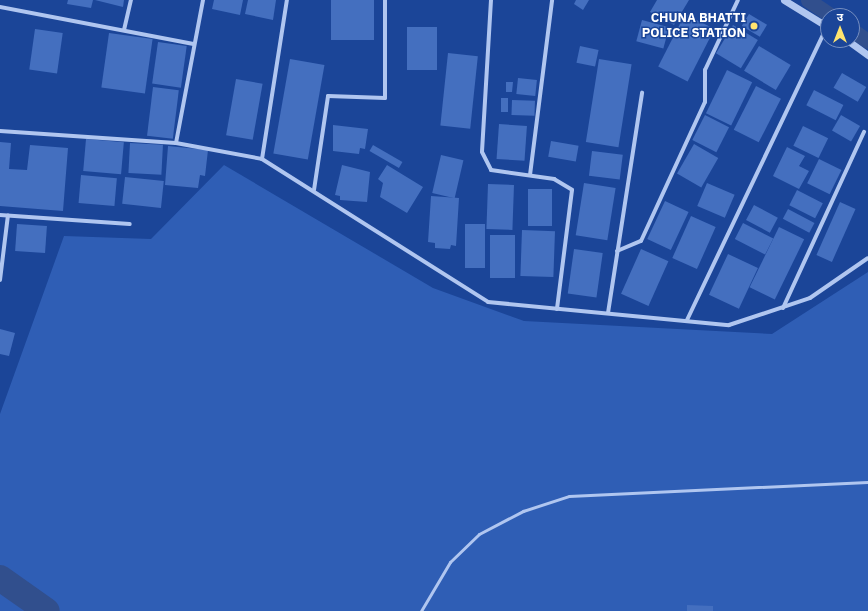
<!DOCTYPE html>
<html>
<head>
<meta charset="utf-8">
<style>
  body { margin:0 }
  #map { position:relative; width:868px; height:611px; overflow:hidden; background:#1b4598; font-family:"IBM Plex Sans","Noto Sans Devanagari",sans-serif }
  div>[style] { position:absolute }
  .green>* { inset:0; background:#2f5eb5 }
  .canal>* { height:15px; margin:-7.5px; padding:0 7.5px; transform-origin:7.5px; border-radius:7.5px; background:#314f8d }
  .river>* { height:26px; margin:-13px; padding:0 13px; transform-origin:13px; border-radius:13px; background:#314f8d }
  .building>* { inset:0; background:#446fbf; transform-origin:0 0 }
  .service>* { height:3px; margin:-1.5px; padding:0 1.5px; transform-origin:1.5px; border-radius:1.5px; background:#b0c6f0 }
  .minor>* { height:4px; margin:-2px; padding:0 2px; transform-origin:2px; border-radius:2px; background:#b0c6f0 }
  .tertiary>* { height:7px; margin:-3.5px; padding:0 3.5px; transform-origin:3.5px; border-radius:3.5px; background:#b0c6f0 }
  .dots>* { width:11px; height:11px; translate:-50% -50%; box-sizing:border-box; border:2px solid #1b4598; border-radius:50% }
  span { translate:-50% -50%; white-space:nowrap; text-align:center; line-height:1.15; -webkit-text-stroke:3px #1b4598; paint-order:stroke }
  .poi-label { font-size:13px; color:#fff; font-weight:700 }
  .right { translate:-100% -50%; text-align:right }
  .north { position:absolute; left:820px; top:8px; width:40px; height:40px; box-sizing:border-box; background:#1b4598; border:1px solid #768fc1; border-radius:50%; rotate:0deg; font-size:11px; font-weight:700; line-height:16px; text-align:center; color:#fff }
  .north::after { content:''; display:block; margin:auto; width:14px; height:18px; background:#ffe46f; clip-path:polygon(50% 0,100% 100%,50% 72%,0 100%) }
</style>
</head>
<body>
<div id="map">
  <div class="green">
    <i style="clip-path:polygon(224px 165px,433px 288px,524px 321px,772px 334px,868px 272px,868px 611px,0 611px,0 414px,64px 236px,151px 239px)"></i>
  </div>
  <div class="canal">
    <i style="left:808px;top:0;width:29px;rotate:34deg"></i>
    <i style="left:852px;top:30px;width:19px;rotate:35deg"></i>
  </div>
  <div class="river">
    <i style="left:0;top:578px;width:57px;rotate:35.1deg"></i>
  </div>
  <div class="building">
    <i style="clip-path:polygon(68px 0,93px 0,91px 8px,67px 4px)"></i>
    <i style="clip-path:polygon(95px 0,124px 0,123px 7px)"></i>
    <i style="clip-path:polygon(214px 0,243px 0,240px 15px,212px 9px)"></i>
    <i style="clip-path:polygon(248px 0,276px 0,273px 20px,245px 14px)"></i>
    <i style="left:331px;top:0;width:43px;height:40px"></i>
    <i style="clip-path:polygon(576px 0,589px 0,583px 10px,574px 4px)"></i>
    <i style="clip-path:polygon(657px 0,689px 0,674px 25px,650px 12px)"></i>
    <i style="left:685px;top:14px;width:33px;height:59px;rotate:27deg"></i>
    <i style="left:749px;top:14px;width:21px;height:14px;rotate:31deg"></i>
    <i style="left:642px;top:20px;width:28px;height:22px;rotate:15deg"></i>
    <i style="left:733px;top:25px;width:29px;height:33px;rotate:31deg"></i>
    <i style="left:407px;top:27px;width:30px;height:43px"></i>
    <i style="left:35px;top:29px;width:28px;height:41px;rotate:8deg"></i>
    <i style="left:109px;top:33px;width:44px;height:55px;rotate:8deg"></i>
    <i style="left:158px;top:42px;width:29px;height:42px;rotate:8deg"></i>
    <i style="left:580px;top:46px;width:19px;height:17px;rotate:12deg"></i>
    <i style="left:759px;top:46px;width:37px;height:29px;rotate:31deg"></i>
    <i style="left:448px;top:53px;width:30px;height:73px;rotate:6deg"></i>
    <i style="left:290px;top:59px;width:35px;height:96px;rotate:10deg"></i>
    <i style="left:599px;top:59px;width:33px;height:84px;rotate:9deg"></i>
    <i style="left:727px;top:70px;width:28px;height:48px;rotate:26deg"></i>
    <i style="left:842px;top:73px;width:28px;height:17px;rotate:30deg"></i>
    <i style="left:518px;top:78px;width:19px;height:16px;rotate:6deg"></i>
    <i style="left:236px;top:79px;width:27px;height:57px;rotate:10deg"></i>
    <i style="clip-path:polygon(506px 82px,513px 82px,512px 92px,506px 92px)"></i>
    <i style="left:756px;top:86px;width:28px;height:49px;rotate:27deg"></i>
    <i style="left:153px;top:87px;width:26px;height:49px;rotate:7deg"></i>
    <i style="left:814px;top:90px;width:33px;height:17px;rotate:27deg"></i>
    <i style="left:501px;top:98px;width:7px;height:14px"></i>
    <i style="left:512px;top:100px;width:23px;height:15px;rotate:2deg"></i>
    <i style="left:705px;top:115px;width:27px;height:28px;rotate:27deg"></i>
    <i style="left:841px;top:115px;width:22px;height:18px;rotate:30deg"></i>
    <i style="left:499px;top:124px;width:28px;height:35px;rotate:4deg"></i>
    <i style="clip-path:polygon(333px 125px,368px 129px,365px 149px,360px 148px,359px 154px,333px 151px)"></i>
    <i style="left:803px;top:126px;width:28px;height:22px;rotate:26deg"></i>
    <i style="left:86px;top:139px;width:38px;height:32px;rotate:5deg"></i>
    <i style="left:551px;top:141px;width:28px;height:16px;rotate:10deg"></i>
    <i style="clip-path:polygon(0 142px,11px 143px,9px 169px,27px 170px,30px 145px,68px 148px,63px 211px,0 206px)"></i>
    <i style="left:130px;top:143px;width:33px;height:30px;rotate:3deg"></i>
    <i style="left:694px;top:144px;width:28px;height:34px;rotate:30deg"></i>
    <i style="left:373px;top:145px;width:34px;height:7px;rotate:30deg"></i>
    <i style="clip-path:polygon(168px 146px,208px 150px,205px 176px,200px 175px,198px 188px,165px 185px)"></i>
    <i style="clip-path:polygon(787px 147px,805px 156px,799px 166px,809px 171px,799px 189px,773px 176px)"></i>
    <i style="left:592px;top:151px;width:31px;height:25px;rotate:7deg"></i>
    <i style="left:441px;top:155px;width:23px;height:39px;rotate:13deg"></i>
    <i style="left:819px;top:159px;width:25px;height:27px;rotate:26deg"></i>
    <i style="clip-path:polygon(342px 165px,370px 172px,367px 202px,340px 200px,340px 196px,335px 195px)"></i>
    <i style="clip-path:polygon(387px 165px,423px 187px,407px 213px,380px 197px,383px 183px,378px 179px)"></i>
    <i style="left:81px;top:175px;width:36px;height:28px;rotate:5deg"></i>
    <i style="left:125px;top:177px;width:39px;height:27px;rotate:6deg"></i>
    <i style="left:584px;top:183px;width:32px;height:53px;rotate:9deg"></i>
    <i style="left:707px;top:183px;width:30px;height:25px;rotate:23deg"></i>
    <i style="left:488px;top:184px;width:26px;height:45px;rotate:2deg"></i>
    <i style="left:528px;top:189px;width:24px;height:37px"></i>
    <i style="left:797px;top:190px;width:29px;height:17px;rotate:27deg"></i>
    <i style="clip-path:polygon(431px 196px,459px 198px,456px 246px,451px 245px,450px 249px,435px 248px,435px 243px,428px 242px)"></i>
    <i style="left:665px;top:201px;width:26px;height:42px;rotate:25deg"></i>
    <i style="left:840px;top:202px;width:17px;height:58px;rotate:24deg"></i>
    <i style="left:754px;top:205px;width:27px;height:17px;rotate:28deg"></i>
    <i style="left:788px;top:209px;width:30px;height:11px;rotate:28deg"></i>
    <i style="left:691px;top:216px;width:27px;height:46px;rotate:24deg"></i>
    <i style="left:743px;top:223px;width:34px;height:18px;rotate:27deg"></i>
    <i style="left:17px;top:224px;width:30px;height:27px;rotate:4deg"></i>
    <i style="left:465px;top:224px;width:20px;height:44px"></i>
    <i style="left:779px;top:227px;width:28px;height:67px;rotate:26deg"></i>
    <i style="left:522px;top:230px;width:33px;height:46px;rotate:2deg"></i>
    <i style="left:490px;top:235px;width:25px;height:43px"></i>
    <i style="left:574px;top:249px;width:29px;height:45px;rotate:8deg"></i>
    <i style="left:641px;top:249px;width:30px;height:49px;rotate:24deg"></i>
    <i style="left:728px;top:254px;width:33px;height:45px;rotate:25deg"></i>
    <i style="clip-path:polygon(0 329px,15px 333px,9px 356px,0 354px)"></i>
    <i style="clip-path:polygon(687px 605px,713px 606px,713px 611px,687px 611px)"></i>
  </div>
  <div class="service">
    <i style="left:421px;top:611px;width:57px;rotate:-59.4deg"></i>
    <i style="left:450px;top:562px;width:40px;rotate:-44deg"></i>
    <i style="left:479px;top:534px;width:50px;rotate:-27.6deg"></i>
    <i style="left:523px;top:511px;width:48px;rotate:-18.1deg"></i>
    <i style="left:569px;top:496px;width:299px;rotate:-2.7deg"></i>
  </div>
  <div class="minor">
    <i style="left:491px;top:0;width:152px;rotate:93.4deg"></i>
    <i style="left:482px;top:152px;width:20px;rotate:63deg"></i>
    <i style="left:491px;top:170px;width:64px;rotate:8.1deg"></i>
    <i style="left:554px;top:179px;width:21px;rotate:31deg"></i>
    <i style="left:572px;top:190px;width:120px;rotate:97.2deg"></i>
    <i style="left:0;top:7px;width:197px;rotate:10.8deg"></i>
    <i style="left:124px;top:30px;width:31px;rotate:-77deg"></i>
    <i style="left:0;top:131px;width:176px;rotate:3.9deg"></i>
    <i style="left:176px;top:143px;width:87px;rotate:10.5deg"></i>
    <i style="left:262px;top:159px;width:267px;rotate:32.3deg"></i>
    <i style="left:488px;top:302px;width:242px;rotate:5.5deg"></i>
    <i style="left:729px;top:325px;width:85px;rotate:-18.4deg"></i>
    <i style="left:810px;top:298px;width:70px;rotate:-34.6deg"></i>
    <i style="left:176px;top:143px;width:146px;rotate:-79.3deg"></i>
    <i style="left:262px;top:159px;width:161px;rotate:-81.1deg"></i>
    <i style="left:530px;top:175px;width:176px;rotate:-82.8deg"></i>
    <i style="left:314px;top:190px;width:95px;rotate:-81.5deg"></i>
    <i style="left:328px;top:96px;width:57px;rotate:2deg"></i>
    <i style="left:385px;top:98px;width:98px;rotate:-90deg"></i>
    <i style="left:0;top:215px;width:130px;rotate:4deg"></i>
    <i style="left:617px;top:251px;width:26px;rotate:-23deg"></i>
    <i style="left:641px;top:241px;width:153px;rotate:-65.3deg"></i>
    <i style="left:705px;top:102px;width:32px;rotate:-90deg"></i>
    <i style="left:705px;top:70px;width:77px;rotate:-64.8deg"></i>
    <i style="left:0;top:280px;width:65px;rotate:-83deg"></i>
    <i style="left:783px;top:308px;width:194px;rotate:-65.3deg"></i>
    <i style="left:608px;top:313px;width:223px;rotate:-81.2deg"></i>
    <i style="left:687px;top:320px;width:325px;rotate:-64.5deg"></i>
  </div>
  <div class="tertiary">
    <i style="left:784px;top:0;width:52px;rotate:31.5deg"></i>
    <i style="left:847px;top:40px;width:26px;rotate:36deg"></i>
  </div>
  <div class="dots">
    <i style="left:754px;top:26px;background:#ffe46f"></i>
  </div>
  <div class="poi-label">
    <span class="right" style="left:746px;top:26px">CHUNA BHATTI<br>POLICE STATION</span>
  </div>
  <div class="north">उ</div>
</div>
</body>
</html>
